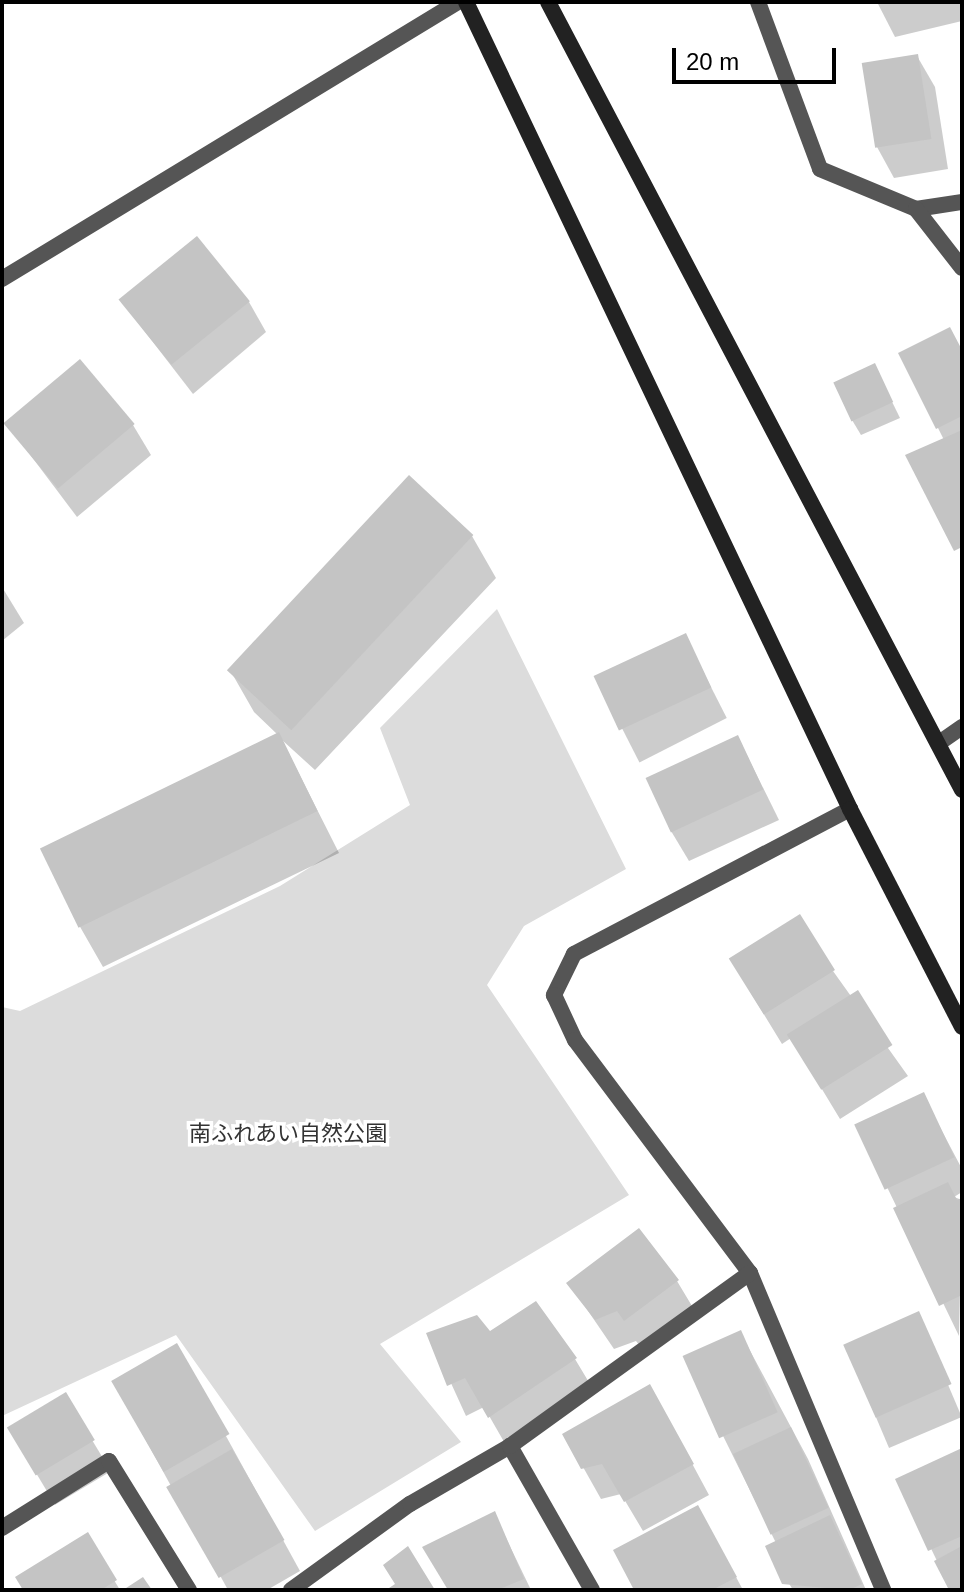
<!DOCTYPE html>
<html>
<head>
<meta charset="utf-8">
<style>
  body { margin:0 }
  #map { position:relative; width:964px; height:1592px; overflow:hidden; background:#fff; font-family:Helvetica,"Noto Sans JP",sans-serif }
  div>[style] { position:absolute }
  .green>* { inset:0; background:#dcdcdc }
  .shadow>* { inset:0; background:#0003; transform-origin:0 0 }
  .building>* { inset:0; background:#c4c4c4; transform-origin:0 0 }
  .street>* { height:16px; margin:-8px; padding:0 8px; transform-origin:8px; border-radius:8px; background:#555 }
  .secondary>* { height:16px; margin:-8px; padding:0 8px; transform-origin:8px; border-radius:8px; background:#222 }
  span { translate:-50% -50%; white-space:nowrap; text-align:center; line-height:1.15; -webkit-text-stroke:7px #fff; paint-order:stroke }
  .park-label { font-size:22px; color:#333 }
  .frame { position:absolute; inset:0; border:4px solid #000; pointer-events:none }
  .scale { position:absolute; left:672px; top:48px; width:164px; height:36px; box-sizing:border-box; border:4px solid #000; border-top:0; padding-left:10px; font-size:24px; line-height:28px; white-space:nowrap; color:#000; -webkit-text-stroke:6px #fff; paint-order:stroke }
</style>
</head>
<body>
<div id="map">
  <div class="green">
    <i style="clip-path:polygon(497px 609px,626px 869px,524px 926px,487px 985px,629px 1195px,380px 1344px,461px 1442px,315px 1531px,176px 1335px,2px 1416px,2px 1007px,20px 1011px,280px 886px,410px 805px,380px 728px)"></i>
  </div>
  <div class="shadow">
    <i style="clip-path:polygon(877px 2px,962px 2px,962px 21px,895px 37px)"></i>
    <i style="clip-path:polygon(917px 56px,935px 87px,948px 169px,894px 178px,877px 147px)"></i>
    <i style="clip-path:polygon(122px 302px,249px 302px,266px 332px,193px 394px)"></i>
    <i style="clip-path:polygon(962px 351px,962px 561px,944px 440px,901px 354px)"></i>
    <i style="clip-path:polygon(874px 365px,900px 418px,861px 435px,852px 420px)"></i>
    <i style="clip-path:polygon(7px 424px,133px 425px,151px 455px,77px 517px)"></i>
    <i style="clip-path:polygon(472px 536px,496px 578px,315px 770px,282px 740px,339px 853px,103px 967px,79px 925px,278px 735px,254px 712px,230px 670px)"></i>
    <i style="clip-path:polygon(2px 587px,24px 623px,2px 641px)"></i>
    <i style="left:685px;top:636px;width:92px;height:98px;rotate:63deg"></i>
    <i style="clip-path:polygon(738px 737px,779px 820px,689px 861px,671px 831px)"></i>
    <i style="clip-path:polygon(833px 971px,908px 1076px,840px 1119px,791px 1038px,782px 1044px,749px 990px)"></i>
    <i style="clip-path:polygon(923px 1095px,962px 1169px,962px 1192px,954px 1197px,962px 1200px,959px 1336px,858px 1127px)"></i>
    <i style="clip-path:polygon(677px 1281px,695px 1311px,643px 1350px,636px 1341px,614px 1349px,569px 1283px)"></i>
    <i style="left:918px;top:1314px;width:112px;height:79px;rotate:67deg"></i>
    <i style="clip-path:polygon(740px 1332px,808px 1459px,866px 1590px,793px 1590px,767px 1547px,776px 1543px,684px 1357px)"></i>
    <i style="clip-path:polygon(489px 1333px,575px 1359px,593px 1389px,507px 1447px,484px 1407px,466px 1416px,429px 1335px)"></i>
    <i style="clip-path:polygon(176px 1345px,300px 1571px,267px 1590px,228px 1590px,114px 1382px)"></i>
    <i style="left:65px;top:1395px;width:89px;height:65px;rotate:59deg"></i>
    <i style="clip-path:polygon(667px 1417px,709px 1495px,643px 1531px,621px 1494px,601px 1499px,565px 1435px)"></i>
    <i style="clip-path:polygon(962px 1451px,962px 1590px,951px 1590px,898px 1480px)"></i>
    <i style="clip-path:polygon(494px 1513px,531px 1590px,449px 1590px)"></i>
    <i style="clip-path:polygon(87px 1535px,120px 1590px,25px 1590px)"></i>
    <i style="clip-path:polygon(715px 1538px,743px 1590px,636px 1590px)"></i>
  </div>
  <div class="building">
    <i style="left:918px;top:54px;width:86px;height:57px;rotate:81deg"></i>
    <i style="left:197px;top:236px;width:84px;height:101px;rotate:51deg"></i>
    <i style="clip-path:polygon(950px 327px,962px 350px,962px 416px,936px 429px,898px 353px)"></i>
    <i style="left:80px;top:359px;width:85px;height:100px;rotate:50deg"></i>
    <i style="left:875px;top:363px;width:43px;height:46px;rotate:65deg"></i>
    <i style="clip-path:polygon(962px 430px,962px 547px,954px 551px,905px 455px)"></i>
    <i style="left:409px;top:475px;width:88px;height:267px;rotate:43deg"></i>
    <i style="left:686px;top:633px;width:60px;height:102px;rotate:65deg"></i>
    <i style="left:279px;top:732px;width:88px;height:266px;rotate:64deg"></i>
    <i style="left:738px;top:735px;width:60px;height:102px;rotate:65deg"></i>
    <i style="left:800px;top:914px;width:66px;height:84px;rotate:58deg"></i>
    <i style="left:858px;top:990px;width:65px;height:84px;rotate:58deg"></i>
    <i style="left:924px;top:1092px;width:72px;height:77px;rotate:65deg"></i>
    <i style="clip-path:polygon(948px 1182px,957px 1200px,962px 1198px,962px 1295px,939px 1306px,893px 1208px)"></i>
    <i style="clip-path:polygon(639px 1228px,679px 1280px,624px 1321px,617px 1311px,595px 1320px,566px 1283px)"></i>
    <i style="clip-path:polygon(536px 1301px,577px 1358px,488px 1418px,465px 1378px,447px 1386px,426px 1333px,477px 1315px,490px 1331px)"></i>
    <i style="left:919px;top:1311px;width:80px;height:83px;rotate:66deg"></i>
    <i style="left:741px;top:1330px;width:90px;height:64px;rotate:66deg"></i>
    <i style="left:177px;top:1343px;width:105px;height:76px;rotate:60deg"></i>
    <i style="clip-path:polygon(650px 1384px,694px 1464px,624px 1502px,602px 1464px,581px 1469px,562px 1434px)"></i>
    <i style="left:66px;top:1392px;width:56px;height:69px;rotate:59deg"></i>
    <i style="left:791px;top:1427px;width:89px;height:64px;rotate:65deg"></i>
    <i style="clip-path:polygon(962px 1448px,962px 1536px,928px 1551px,895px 1479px)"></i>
    <i style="left:232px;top:1449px;width:105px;height:76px;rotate:60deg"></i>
    <i style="clip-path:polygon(698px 1505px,737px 1577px,712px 1590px,634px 1590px,613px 1550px)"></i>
    <i style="clip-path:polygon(495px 1511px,524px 1579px,497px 1590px,448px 1590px,422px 1547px)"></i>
    <i style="clip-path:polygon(830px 1515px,862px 1584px,849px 1590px,782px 1584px,765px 1546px)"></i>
    <i style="clip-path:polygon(88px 1532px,117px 1580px,101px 1590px,23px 1590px,15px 1577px)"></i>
    <i style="clip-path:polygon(408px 1546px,435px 1590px,386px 1590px,395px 1584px,383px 1565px)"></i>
    <i style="clip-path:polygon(962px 1546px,962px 1590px,949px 1590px,934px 1561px)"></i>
    <i style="clip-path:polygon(143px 1577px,152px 1590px,123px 1590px)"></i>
  </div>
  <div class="street">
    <i style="left:758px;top:2px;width:178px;rotate:69.6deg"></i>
    <i style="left:820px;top:169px;width:104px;rotate:22.6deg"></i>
    <i style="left:916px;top:209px;width:47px;rotate:-8.7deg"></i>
    <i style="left:916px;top:209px;width:75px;rotate:52.1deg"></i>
    <i style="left:2px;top:279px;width:534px;rotate:-31.28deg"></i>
    <i style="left:939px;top:743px;width:28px;rotate:-35deg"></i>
    <i style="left:850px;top:809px;width:312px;rotate:152.3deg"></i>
    <i style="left:574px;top:954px;width:46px;rotate:116deg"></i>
    <i style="left:554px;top:995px;width:50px;rotate:65deg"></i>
    <i style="left:575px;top:1040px;width:291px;rotate:53.1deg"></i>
    <i style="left:750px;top:1273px;width:344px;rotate:67.2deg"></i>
    <i style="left:2px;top:1528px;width:126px;rotate:-32.1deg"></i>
    <i style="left:109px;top:1461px;width:152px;rotate:58.2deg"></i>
    <i style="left:291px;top:1590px;width:147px;rotate:-35.9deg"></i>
    <i style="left:410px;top:1504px;width:116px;rotate:-30.1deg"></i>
    <i style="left:592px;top:1590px;width:166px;rotate:-119.7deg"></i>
    <i style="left:510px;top:1446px;width:296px;rotate:-35.8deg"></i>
  </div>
  <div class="secondary">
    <i style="left:466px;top:2px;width:894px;rotate:64.55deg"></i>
    <i style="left:850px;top:809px;width:245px;rotate:62.8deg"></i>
    <i style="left:548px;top:2px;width:890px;rotate:62.28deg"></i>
  </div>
  <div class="park-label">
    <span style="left:288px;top:1134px">南ふれあい自然公園</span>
  </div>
  <div class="frame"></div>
  <div class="scale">20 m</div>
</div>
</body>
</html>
